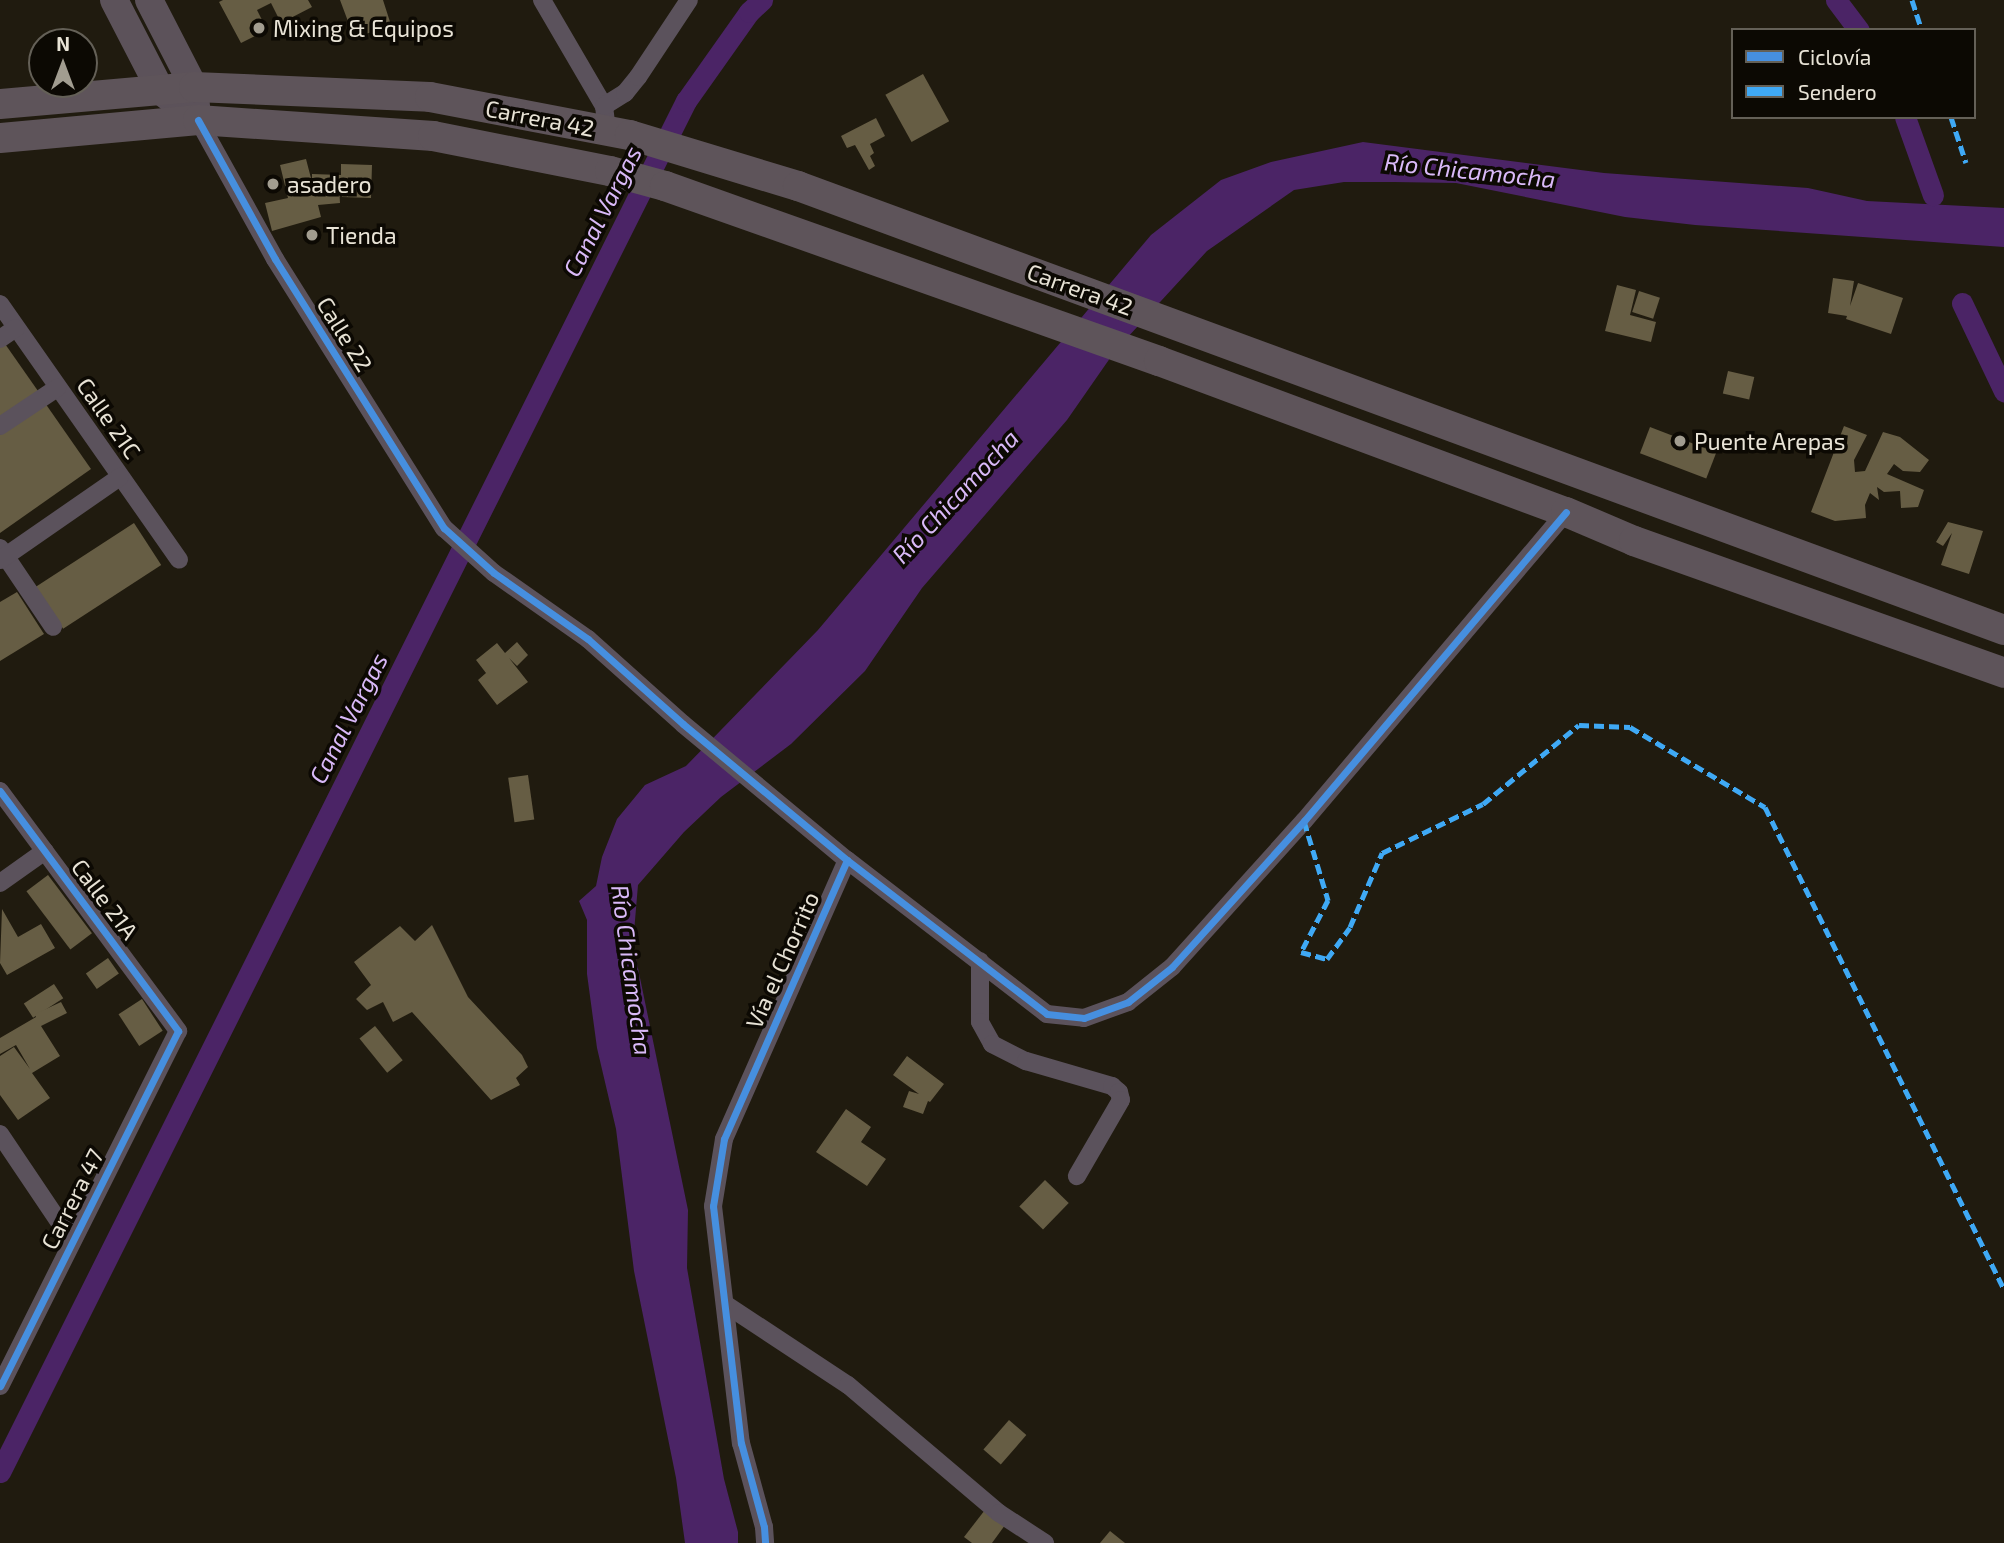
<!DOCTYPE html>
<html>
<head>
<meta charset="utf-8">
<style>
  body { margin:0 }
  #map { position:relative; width:2004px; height:1543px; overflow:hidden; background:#201b0f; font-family:"Exo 2",sans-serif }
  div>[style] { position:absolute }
  .water>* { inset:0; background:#4b2466 }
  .canal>* { height:21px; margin:-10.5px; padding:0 10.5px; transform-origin:10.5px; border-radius:10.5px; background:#4b2466 }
  .building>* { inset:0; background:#665d44; transform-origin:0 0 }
  .minor>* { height:18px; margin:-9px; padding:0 9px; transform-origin:9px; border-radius:9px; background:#5b525c }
  .primary>* { height:28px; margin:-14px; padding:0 14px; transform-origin:14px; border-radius:14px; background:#5c525a }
  .trunk>* { height:30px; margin:-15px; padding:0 15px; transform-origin:15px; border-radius:15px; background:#5e545a }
  .quiet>* { height:5px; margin-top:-2.5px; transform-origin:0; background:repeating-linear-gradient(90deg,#3fa9f5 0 10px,transparent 0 15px) }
  .cycleway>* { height:7px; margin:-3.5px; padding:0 3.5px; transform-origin:3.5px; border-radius:3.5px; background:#468fdf }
  .dots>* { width:19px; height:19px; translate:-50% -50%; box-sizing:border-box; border:4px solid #0c0903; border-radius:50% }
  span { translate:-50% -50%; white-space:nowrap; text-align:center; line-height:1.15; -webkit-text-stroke:7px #0c0903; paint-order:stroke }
  .poi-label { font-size:23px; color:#e8e3d6 }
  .left { translate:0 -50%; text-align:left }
  .street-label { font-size:23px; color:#e8e3d6 }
  .water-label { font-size:24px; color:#d9b9f8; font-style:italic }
  .legend { position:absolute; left:1731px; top:28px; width:245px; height:91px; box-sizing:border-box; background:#0c0903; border:2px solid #646057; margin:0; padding:9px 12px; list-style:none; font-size:21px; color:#e8e3d6 }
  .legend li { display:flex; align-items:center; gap:14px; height:35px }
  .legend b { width:35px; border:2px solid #646057 }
  .north { position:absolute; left:28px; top:28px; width:70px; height:70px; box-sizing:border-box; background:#0c0903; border:2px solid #646057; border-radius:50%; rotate:0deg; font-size:19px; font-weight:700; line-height:28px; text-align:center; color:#e8e3d6 }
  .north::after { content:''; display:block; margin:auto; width:24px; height:32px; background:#a29d90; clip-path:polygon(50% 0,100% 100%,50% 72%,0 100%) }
</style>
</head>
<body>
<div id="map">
  <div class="water">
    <i style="clip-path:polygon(1363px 142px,1604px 173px,1808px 188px,1867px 201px,2004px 208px,2004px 247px,1695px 225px,1625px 217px,1456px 183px,1394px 182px,1344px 182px,1294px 190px,1207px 251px,1115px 351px,1067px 420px,922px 588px,865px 671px,791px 744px,721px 797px,684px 832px,638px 885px,633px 944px,688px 1210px,687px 1268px,724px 1479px,738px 1532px,738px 1543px,685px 1543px,676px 1478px,634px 1271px,616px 1129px,597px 1048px,587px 974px,587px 920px,579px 901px,596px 886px,602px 857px,617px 819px,645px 785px,686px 766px,818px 630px,1151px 235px,1221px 180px,1271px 162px)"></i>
  </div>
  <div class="canal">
    <i style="left:1836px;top:0;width:38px;rotate:53deg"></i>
    <i style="left:1905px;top:117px;width:83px;rotate:70.3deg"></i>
    <i style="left:1962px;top:303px;width:98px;rotate:64.5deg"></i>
    <i style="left:0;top:1472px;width:1533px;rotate:-63.42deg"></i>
    <i style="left:686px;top:101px;width:109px;rotate:-54.7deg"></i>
    <i style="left:749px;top:12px;width:18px;rotate:-43deg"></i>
  </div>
  <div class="building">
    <i style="clip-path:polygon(223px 0,308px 0,312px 7px,281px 23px,271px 3px,257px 10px,267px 30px,241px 43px,219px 2px)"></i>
    <i style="clip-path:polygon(340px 0,383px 0,391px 25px,366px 34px,361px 20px,349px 24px)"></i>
    <i style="left:923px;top:74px;width:54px;height:43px;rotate:61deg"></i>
    <i style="clip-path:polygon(876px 118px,885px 136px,870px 144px,874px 153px,870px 156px,875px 166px,869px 170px,855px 145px,847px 148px,841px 136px)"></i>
    <i style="clip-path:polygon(306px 159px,312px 182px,312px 174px,341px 175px,341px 164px,372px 165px,371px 198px,342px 197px,339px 185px,340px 203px,318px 205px,321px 217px,272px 231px,265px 203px,288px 198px,280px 165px)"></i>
    <i style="clip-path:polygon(1833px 278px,1854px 281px,1850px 306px,1858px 283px,1903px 298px,1891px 334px,1846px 319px,1847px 316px,1828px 313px)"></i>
    <i style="clip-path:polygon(1617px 285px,1636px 290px,1630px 315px,1656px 322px,1651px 342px,1605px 331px)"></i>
    <i style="left:1639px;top:291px;width:22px;height:22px;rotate:18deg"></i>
    <i style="clip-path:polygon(3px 341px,38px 391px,0 418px,0 343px)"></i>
    <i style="left:1728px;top:371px;width:27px;height:23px;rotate:13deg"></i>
    <i style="clip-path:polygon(45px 403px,91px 469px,0 533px,0 435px)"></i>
    <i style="clip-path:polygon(1844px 426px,1867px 435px,1854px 460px,1855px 472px,1865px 471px,1883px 432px,1900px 437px,1929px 460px,1920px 472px,1903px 471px,1894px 464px,1887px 474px,1924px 490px,1918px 507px,1901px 508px,1900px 491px,1884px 492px,1877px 487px,1879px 500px,1870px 493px,1865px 505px,1866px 518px,1835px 521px,1811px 512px)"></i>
    <i style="left:1650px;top:427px;width:71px;height:28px;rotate:21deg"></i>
    <i style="clip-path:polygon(1948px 522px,1983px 531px,1969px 574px,1941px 565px,1952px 533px,1943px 546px,1936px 542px)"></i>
    <i style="left:134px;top:523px;width:50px;height:117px;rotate:57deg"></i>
    <i style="clip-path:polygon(17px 592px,44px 634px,0 661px,0 602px)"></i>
    <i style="clip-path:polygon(517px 642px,528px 655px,517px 666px,509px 658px,528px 682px,497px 705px,478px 680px,486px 673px,476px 660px,497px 643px,505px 653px)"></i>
    <i style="left:528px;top:775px;width:45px;height:20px;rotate:82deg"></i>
    <i style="left:48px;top:875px;width:73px;height:27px;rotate:53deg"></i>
    <i style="clip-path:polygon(2px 909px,18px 937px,41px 924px,55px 948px,7px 975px,0 963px)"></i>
    <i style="clip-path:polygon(432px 925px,468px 997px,522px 1055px,528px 1067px,516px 1078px,520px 1085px,491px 1100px,412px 1012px,393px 1022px,383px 1002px,367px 1010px,356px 999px,371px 985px,354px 962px,400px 926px,415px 941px)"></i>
    <i style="left:108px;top:958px;width:19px;height:27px;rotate:55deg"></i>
    <i style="left:54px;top:984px;width:17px;height:36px;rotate:57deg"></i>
    <i style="left:142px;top:999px;width:38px;height:28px;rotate:57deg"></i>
    <i style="clip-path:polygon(61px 1002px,67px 1013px,41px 1026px,60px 1056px,32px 1073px,50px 1098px,18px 1120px,0 1095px,0 1056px,14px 1047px,30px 1069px,16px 1045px,0 1054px,0 1038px,36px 1017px,35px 1014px)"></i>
    <i style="left:375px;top:1026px;width:44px;height:20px;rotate:51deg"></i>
    <i style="clip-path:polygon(907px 1056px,944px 1084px,930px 1102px,928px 1101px,923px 1114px,903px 1107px,909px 1091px,919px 1094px,893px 1075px)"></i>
    <i style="clip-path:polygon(846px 1109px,871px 1127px,861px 1142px,886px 1159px,867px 1186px,816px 1152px)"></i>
    <i style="left:1045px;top:1180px;width:33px;height:37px;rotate:44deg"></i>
    <i style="left:1009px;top:1420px;width:23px;height:39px;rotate:41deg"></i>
    <i style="clip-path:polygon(988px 1506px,1008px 1521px,992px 1543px,972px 1543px,964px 1537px)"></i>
    <i style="clip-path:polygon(1110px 1531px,1125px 1543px,1100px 1543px)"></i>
  </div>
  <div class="minor">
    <i style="left:542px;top:0;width:123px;rotate:59.7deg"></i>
    <i style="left:604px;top:106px;width:24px;rotate:83deg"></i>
    <i style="left:604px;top:106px;width:25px;rotate:-32deg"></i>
    <i style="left:625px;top:93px;width:21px;rotate:-51deg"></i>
    <i style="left:638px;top:77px;width:92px;rotate:-56.5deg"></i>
    <i style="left:198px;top:120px;width:159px;rotate:61deg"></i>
    <i style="left:275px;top:259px;width:318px;rotate:57.9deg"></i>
    <i style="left:444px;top:528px;width:67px;rotate:42deg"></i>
    <i style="left:494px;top:573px;width:115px;rotate:35.1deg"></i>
    <i style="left:588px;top:639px;width:127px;rotate:41.8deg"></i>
    <i style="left:683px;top:724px;width:213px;rotate:39.7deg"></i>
    <i style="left:847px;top:860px;width:305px;rotate:113.8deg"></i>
    <i style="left:724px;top:1139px;width:68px;rotate:99.3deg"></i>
    <i style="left:713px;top:1206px;width:239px;rotate:83.3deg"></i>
    <i style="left:741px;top:1443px;width:87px;rotate:74.7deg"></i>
    <i style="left:764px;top:1527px;width:16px;rotate:86deg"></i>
    <i style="left:0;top:304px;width:312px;rotate:55deg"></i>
    <i style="left:0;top:339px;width:19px;rotate:-35deg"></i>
    <i style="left:0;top:426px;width:69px;rotate:-33.7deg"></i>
    <i style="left:0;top:548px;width:95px;rotate:56.1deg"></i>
    <i style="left:0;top:560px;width:146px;rotate:-34.7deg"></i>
    <i style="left:0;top:791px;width:299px;rotate:53.4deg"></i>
    <i style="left:178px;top:1031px;width:397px;rotate:116.6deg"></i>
    <i style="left:847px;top:860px;width:252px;rotate:37.6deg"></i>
    <i style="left:1047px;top:1014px;width:37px;rotate:6deg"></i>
    <i style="left:1084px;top:1018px;width:47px;rotate:-20deg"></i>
    <i style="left:1128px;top:1002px;width:56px;rotate:-38.5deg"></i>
    <i style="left:1172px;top:967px;width:197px;rotate:-47.9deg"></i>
    <i style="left:1304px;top:821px;width:405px;rotate:-49.7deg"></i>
    <i style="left:0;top:883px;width:55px;rotate:-35.4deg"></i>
    <i style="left:980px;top:961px;width:61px;rotate:90deg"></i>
    <i style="left:980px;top:1022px;width:25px;rotate:61deg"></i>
    <i style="left:992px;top:1044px;width:38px;rotate:27deg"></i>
    <i style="left:1026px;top:1061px;width:90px;rotate:16.2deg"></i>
    <i style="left:1112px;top:1086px;width:9px;rotate:41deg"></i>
    <i style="left:1119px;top:1092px;width:8px;rotate:76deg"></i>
    <i style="left:1121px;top:1100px;width:88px;rotate:120.1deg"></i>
    <i style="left:0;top:1134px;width:129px;rotate:56.1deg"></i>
    <i style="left:725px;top:1304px;width:147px;rotate:33.4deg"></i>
    <i style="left:848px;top:1385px;width:198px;rotate:40.3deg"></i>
    <i style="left:999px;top:1513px;width:55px;rotate:33.1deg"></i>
  </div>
  <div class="primary">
    <i style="left:114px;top:0;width:102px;rotate:62.7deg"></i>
    <i style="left:161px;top:91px;width:47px;rotate:38.1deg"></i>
    <i style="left:149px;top:0;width:98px;rotate:62.7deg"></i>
    <i style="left:194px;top:87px;width:20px;rotate:84deg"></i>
  </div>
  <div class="trunk">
    <i style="left:0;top:104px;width:195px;rotate:-5deg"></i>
    <i style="left:194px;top:87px;width:236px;rotate:2.4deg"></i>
    <i style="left:430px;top:97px;width:204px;rotate:10.8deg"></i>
    <i style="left:630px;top:135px;width:176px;rotate:16.9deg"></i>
    <i style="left:798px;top:186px;width:1285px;rotate:20.21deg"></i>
    <i style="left:0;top:138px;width:199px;rotate:-5.2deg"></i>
    <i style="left:198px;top:120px;width:236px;rotate:3.9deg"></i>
    <i style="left:433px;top:136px;width:180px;rotate:11.2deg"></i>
    <i style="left:610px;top:171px;width:57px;rotate:15.3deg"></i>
    <i style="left:665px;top:186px;width:524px;rotate:19.51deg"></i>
    <i style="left:1159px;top:361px;width:434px;rotate:20.4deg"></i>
    <i style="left:1566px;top:512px;width:74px;rotate:23.1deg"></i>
    <i style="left:1634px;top:541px;width:393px;rotate:19.6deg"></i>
  </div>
  <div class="quiet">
    <i style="left:1912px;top:0;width:32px;rotate:72deg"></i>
    <i style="left:1951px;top:117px;width:48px;rotate:71.9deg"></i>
    <i style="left:1304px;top:821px;width:83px;rotate:73.1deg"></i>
    <i style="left:1328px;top:900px;width:59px;rotate:117.4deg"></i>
    <i style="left:1301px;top:952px;width:27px;rotate:15deg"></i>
    <i style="left:1327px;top:959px;width:39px;rotate:-54deg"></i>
    <i style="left:1350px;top:927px;width:81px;rotate:-66.6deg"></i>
    <i style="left:1382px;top:853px;width:112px;rotate:-25.9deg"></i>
    <i style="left:1483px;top:804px;width:124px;rotate:-39.5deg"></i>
    <i style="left:1579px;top:725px;width:51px;rotate:2.2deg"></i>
    <i style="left:1630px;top:727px;width:157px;rotate:30.7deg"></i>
    <i style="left:1765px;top:807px;width:538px;rotate:63.63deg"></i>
  </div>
  <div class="cycleway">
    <i style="left:198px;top:120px;width:159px;rotate:61deg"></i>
    <i style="left:275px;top:259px;width:318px;rotate:57.9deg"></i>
    <i style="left:444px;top:528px;width:67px;rotate:42deg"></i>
    <i style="left:494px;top:573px;width:115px;rotate:35.1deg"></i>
    <i style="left:588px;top:639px;width:127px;rotate:41.8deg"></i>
    <i style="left:683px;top:724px;width:213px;rotate:39.7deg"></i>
    <i style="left:847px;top:860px;width:305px;rotate:113.8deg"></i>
    <i style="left:724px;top:1139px;width:68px;rotate:99.3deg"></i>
    <i style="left:713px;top:1206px;width:239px;rotate:83.3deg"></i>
    <i style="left:741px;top:1443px;width:87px;rotate:74.7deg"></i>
    <i style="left:764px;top:1527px;width:16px;rotate:86deg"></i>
    <i style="left:0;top:791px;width:299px;rotate:53.4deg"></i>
    <i style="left:178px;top:1031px;width:397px;rotate:116.6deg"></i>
    <i style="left:847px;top:860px;width:252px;rotate:37.6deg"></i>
    <i style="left:1047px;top:1014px;width:37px;rotate:6deg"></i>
    <i style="left:1084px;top:1018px;width:47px;rotate:-20deg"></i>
    <i style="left:1128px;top:1002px;width:56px;rotate:-38.5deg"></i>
    <i style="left:1172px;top:967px;width:197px;rotate:-47.9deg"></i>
    <i style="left:1304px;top:821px;width:405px;rotate:-49.7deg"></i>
  </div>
  <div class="dots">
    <i style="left:259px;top:28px;background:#a29d90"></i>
    <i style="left:273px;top:184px;background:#a29d90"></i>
    <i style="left:312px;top:235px;background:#a29d90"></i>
    <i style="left:1680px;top:441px;background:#a29d90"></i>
  </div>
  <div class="poi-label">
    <span class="left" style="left:273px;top:28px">Mixing &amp; Equipos</span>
    <span class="left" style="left:287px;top:184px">asadero</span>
    <span class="left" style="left:326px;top:235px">Tienda</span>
    <span class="left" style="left:1694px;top:441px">Puente Arepas</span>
  </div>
  <div class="street-label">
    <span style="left:540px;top:118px;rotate:11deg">Carrera 42</span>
    <span style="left:1080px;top:289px;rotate:20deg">Carrera 42</span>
    <span style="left:345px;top:334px;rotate:58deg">Calle 22</span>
    <span style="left:109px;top:418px;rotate:55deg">Calle 21C</span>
    <span style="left:105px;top:899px;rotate:53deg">Calle 21A</span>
    <span style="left:782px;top:960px;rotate:-66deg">Vía el Chorrito</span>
    <span style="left:72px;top:1199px;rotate:-63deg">Carrera 47</span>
  </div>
  <div class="water-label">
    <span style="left:1470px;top:170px;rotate:6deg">Río Chicamocha</span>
    <span style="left:602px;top:211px;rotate:-63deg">Canal Vargas</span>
    <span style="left:955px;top:496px;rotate:-47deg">Río Chicamocha</span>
    <span style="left:348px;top:718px;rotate:-63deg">Canal Vargas</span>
    <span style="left:632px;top:970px;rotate:82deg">Río Chicamocha</span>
  </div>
  <ul class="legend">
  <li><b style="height:9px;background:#468fdf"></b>Ciclovía</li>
  <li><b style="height:9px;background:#3fa9f5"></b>Sendero</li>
  </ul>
  <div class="north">N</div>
</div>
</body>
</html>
